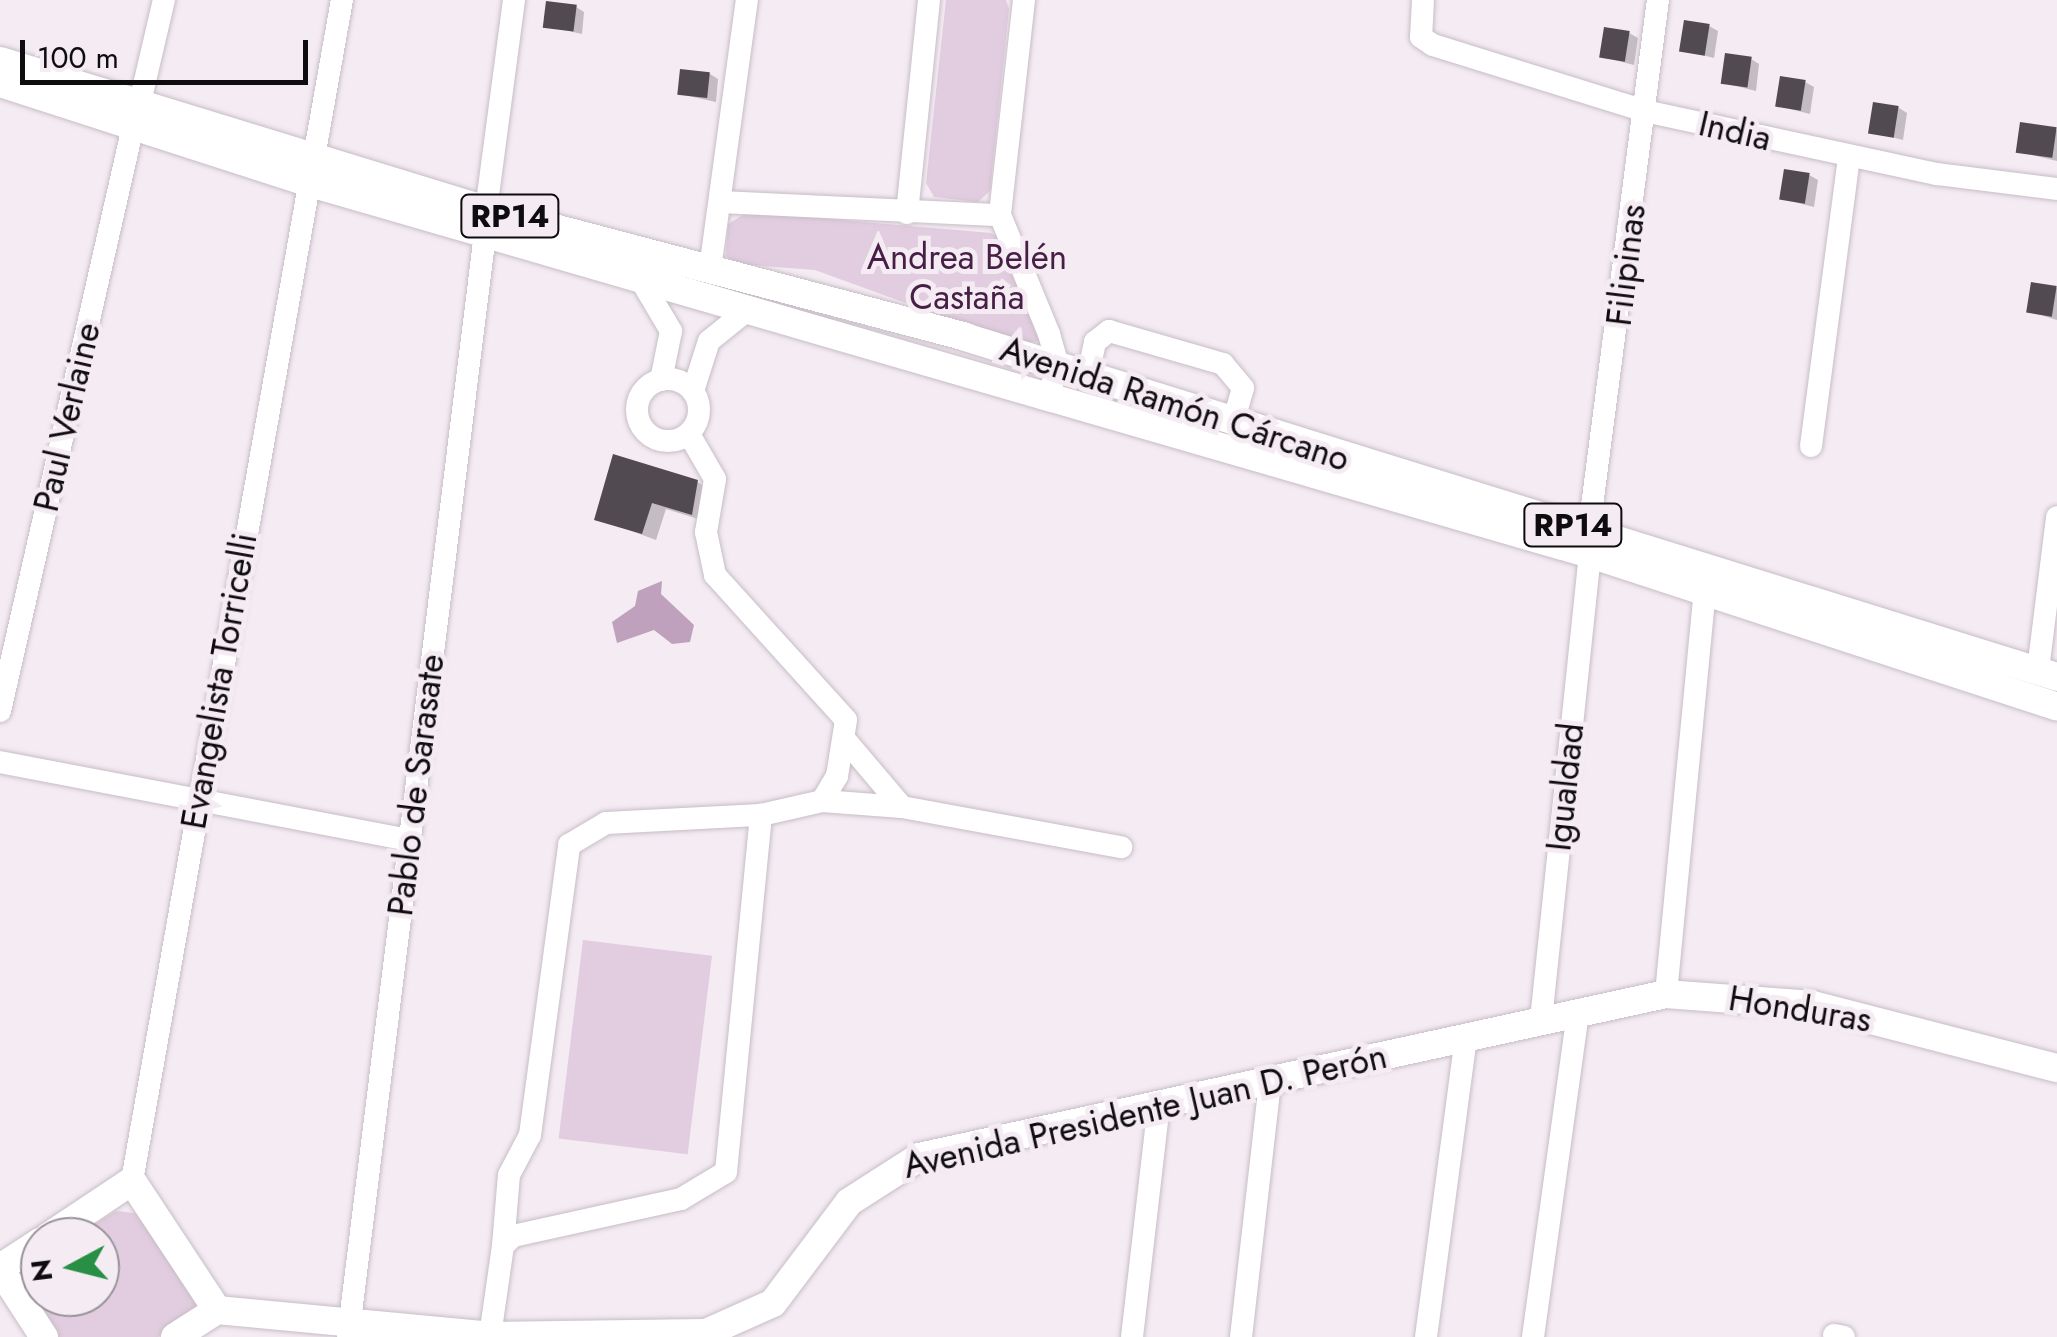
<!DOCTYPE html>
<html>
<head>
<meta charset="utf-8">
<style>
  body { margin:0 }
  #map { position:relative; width:2057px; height:1337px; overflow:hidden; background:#f4ebf3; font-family:Jost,sans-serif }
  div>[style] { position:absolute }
  .green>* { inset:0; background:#e1cddf; transform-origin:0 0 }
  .water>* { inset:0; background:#bfa1bd }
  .shadow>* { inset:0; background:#0003 }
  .building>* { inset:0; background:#524a51; transform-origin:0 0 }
  .roads { filter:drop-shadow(0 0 2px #c7bdc6) drop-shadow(0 0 2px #c7bdc6) }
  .minor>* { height:22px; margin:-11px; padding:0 11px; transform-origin:11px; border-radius:11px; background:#fff }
  .minor>.ring { margin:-11px; padding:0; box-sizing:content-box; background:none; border:22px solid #fff; border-radius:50% }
  .major>* { height:28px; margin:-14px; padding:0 14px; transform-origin:14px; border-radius:14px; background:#fff }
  span { translate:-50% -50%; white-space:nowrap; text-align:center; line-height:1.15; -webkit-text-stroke:10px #f4ebf3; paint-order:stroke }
  .shield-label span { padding:2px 8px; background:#f4ebf3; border:2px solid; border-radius:8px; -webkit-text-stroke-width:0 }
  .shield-label { font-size:32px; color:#0f0c0f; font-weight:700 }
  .street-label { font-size:35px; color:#0f0c0f }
  .park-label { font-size:35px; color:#471f46 }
  .north { position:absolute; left:20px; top:1217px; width:100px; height:100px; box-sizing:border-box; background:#f4ebf3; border:2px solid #989298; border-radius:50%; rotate:263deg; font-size:28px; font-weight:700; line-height:40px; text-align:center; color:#0f0c0f }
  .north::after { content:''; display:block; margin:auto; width:35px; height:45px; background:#288f44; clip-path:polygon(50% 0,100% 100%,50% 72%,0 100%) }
  .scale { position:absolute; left:20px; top:40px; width:288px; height:45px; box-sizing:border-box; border:5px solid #0f0c0f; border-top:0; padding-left:12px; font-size:30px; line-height:35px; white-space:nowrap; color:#0f0c0f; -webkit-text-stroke:8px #f4ebf3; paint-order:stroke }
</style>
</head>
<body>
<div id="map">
  <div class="green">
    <i style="clip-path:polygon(946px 0,1006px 0,1009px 9px,990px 191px,978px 202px,934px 197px,926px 183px)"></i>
    <i style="clip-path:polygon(748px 212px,991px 233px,1003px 239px,1039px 341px,1018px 344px,815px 270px,737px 264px,726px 256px,728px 224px)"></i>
    <i style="left:583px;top:940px;width:130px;height:200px;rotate:7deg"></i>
    <i style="clip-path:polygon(116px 1211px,135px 1213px,197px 1297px,197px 1311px,158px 1337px,57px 1337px,24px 1287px,26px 1267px,40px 1258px,40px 1297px,100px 1297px,100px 1237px,74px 1237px)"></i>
  </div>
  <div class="water">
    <i style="clip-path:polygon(662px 581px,661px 594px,694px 625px,690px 642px,672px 644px,654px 630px,617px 643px,612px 622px,635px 606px,638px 591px)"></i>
  </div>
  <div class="shadow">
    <i style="clip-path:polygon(576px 7px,584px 12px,582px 34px,546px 26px)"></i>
    <i style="clip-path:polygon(1709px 26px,1718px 31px,1714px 58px,1682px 50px)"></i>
    <i style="clip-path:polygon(1629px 33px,1638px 38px,1634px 65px,1602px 57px)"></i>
    <i style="clip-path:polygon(1751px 59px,1759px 64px,1756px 91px,1724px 83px)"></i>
    <i style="clip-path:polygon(710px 74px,718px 79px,716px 102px,679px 94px)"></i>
    <i style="clip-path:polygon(1805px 82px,1814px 87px,1810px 114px,1778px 106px)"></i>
    <i style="clip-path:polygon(1899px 108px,1907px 113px,1903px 140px,1871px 132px)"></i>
    <i style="clip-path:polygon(2057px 130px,2057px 161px,2019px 152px)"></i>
    <i style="clip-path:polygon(1809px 175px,1818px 180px,1814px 207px,1782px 199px)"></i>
    <i style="clip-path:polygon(2034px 285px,2057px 288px,2057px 320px,2030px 312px)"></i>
    <i style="clip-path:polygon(697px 482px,711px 490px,705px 521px,666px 509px,656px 540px,596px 518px)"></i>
  </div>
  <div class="building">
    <i style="left:546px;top:1px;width:31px;height:27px;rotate:7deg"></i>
    <i style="left:1684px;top:20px;width:26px;height:32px;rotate:9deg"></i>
    <i style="left:1604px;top:27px;width:26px;height:31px;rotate:9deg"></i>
    <i style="left:1725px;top:53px;width:27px;height:31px;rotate:8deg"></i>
    <i style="left:680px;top:69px;width:30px;height:26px;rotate:6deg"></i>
    <i style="left:1780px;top:76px;width:26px;height:31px;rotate:9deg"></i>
    <i style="left:1873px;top:102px;width:26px;height:32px;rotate:9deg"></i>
    <i style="left:2020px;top:122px;width:37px;height:31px;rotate:8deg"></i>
    <i style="left:1784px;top:169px;width:26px;height:31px;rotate:9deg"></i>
    <i style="left:2031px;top:282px;width:26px;height:31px;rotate:9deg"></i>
    <i style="clip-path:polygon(613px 454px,698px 480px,692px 515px,652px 503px,642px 534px,594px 520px)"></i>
  </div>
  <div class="roads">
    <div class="minor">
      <i style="left:1024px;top:0;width:216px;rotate:96.4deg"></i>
      <i style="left:1000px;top:215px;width:129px;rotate:67.6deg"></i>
      <i style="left:1049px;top:334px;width:33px;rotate:74deg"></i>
      <i style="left:1058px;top:366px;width:32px;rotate:108deg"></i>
      <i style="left:1423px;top:0;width:37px;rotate:93deg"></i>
      <i style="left:1421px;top:37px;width:14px;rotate:34deg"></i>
      <i style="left:1433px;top:45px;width:222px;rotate:17.3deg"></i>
      <i style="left:1645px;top:111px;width:299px;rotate:12.2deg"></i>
      <i style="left:1937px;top:174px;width:121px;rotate:7.1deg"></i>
      <i style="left:140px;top:102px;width:105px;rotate:-76.8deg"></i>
      <i style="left:721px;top:202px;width:279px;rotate:2.7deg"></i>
      <i style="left:486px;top:210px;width:212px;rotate:-82.4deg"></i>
      <i style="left:907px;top:213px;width:214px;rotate:-84.1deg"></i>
      <i style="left:710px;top:269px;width:272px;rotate:-82.2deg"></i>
      <i style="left:639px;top:277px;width:63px;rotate:59.3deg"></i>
      <i style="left:671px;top:331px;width:50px;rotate:101.5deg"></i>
      <i style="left:1088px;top:375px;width:34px;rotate:-78deg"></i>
      <i style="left:1095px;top:342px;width:18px;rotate:-38deg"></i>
      <i style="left:1109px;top:331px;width:119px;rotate:16.1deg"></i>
      <i style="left:1223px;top:364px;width:31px;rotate:50deg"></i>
      <i style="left:1243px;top:388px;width:37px;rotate:106deg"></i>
      <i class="ring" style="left:637px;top:379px;width:40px;height:40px"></i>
      <i style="left:693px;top:391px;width:52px;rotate:-72.3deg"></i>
      <i style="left:709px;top:341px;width:53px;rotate:-38.8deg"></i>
      <i style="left:689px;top:434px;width:52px;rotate:60deg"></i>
      <i style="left:715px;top:479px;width:54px;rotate:99.6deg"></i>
      <i style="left:706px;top:532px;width:44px;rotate:78.2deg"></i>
      <i style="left:715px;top:575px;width:195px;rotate:47.9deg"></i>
      <i style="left:846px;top:720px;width:57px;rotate:99.1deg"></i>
      <i style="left:837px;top:776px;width:29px;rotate:121deg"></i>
      <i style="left:1811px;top:446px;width:292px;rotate:-82.5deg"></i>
      <i style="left:1589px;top:529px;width:533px;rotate:-82.57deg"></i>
      <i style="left:2038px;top:670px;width:154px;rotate:-82.9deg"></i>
      <i style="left:0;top:711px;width:604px;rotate:-77.18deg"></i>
      <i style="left:847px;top:742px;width:85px;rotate:49.8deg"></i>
      <i style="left:0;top:762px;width:416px;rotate:10.8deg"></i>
      <i style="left:1666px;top:994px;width:407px;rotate:-84.5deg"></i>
      <i style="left:1541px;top:1020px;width:469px;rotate:-84deg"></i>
      <i style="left:132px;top:1181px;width:1200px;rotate:-79.92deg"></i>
      <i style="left:503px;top:1246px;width:71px;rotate:-85.2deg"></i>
      <i style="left:509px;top:1175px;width:45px;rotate:-62.3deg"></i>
      <i style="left:530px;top:1135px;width:293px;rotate:-82.3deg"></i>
      <i style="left:569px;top:845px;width:43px;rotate:-30.7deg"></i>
      <i style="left:606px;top:823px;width:155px;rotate:-3deg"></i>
      <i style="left:1834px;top:1335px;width:10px;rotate:11deg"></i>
      <i style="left:490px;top:1336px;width:91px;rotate:-81.8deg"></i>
      <i style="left:503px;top:1246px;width:14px;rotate:-45deg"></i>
      <i style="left:513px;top:1236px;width:172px;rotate:-12.4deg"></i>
      <i style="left:681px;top:1199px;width:52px;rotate:-31deg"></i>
      <i style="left:726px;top:1172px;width:359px;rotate:-84.4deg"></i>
      <i style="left:761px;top:815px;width:63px;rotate:-12.9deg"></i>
      <i style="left:822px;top:801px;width:80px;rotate:4.3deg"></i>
      <i style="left:902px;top:807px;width:223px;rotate:10.4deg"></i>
      <i style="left:348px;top:1337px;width:1111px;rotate:-82.92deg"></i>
      <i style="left:1132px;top:1337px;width:235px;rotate:-83.4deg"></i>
      <i style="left:1241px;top:1337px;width:258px;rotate:-83.5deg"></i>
      <i style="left:1426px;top:1337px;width:303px;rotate:-82.4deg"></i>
      <i style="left:1533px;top:1337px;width:329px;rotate:-82.1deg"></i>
    </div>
    <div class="major">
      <i style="left:0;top:61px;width:508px;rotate:17.04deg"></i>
      <i style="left:486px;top:210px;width:496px;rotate:14.8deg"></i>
      <i style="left:965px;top:337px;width:1144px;rotate:17.29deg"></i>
      <i style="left:0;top:83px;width:323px;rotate:17.9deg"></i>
      <i style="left:307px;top:182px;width:1336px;rotate:16.17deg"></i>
      <i style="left:1590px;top:554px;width:491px;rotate:18.1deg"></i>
      <i style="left:48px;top:1237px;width:101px;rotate:-33.7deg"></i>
      <i style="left:132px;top:1181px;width:154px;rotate:56.6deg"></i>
      <i style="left:0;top:1268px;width:48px;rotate:-33deg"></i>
      <i style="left:0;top:1269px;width:81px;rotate:57.1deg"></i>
      <i style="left:217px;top:1310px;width:274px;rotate:5.4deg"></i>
      <i style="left:490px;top:1336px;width:216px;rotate:-0.8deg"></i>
      <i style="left:706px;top:1333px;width:73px;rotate:-24.1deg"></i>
      <i style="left:773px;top:1303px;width:126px;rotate:-53deg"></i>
      <i style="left:849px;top:1202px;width:83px;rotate:-32.7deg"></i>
      <i style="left:919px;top:1157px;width:765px;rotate:-12.31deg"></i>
      <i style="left:1666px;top:994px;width:147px;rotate:4.3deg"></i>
      <i style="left:1813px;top:1005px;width:252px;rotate:14.5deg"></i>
      <i style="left:175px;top:1337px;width:50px;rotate:-32.7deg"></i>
    </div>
  </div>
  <div class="shield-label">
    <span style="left:510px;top:216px">RP14</span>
    <span style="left:1573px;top:525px">RP14</span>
  </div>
  <div class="street-label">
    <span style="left:1735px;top:131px;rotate:13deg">India</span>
    <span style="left:1626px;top:265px;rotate:-83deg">Filipinas</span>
    <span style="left:1175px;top:404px;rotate:18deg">Avenida Ramón Cárcano</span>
    <span style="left:67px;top:417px;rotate:-77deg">Paul Verlaine</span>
    <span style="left:219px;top:681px;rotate:-80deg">Evangelista Torricelli</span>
    <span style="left:416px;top:785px;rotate:-83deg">Pablo de Sarasate</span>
    <span style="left:1565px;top:787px;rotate:-84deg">Igualdad</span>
    <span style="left:1800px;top:1009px;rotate:9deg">Honduras</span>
    <span style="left:1145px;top:1111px;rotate:-13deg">Avenida Presidente Juan D. Perón</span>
  </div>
  <div class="park-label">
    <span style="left:967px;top:277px">Andrea Belén<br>Castaña</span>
  </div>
  <div class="north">N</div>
  <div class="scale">100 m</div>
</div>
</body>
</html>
